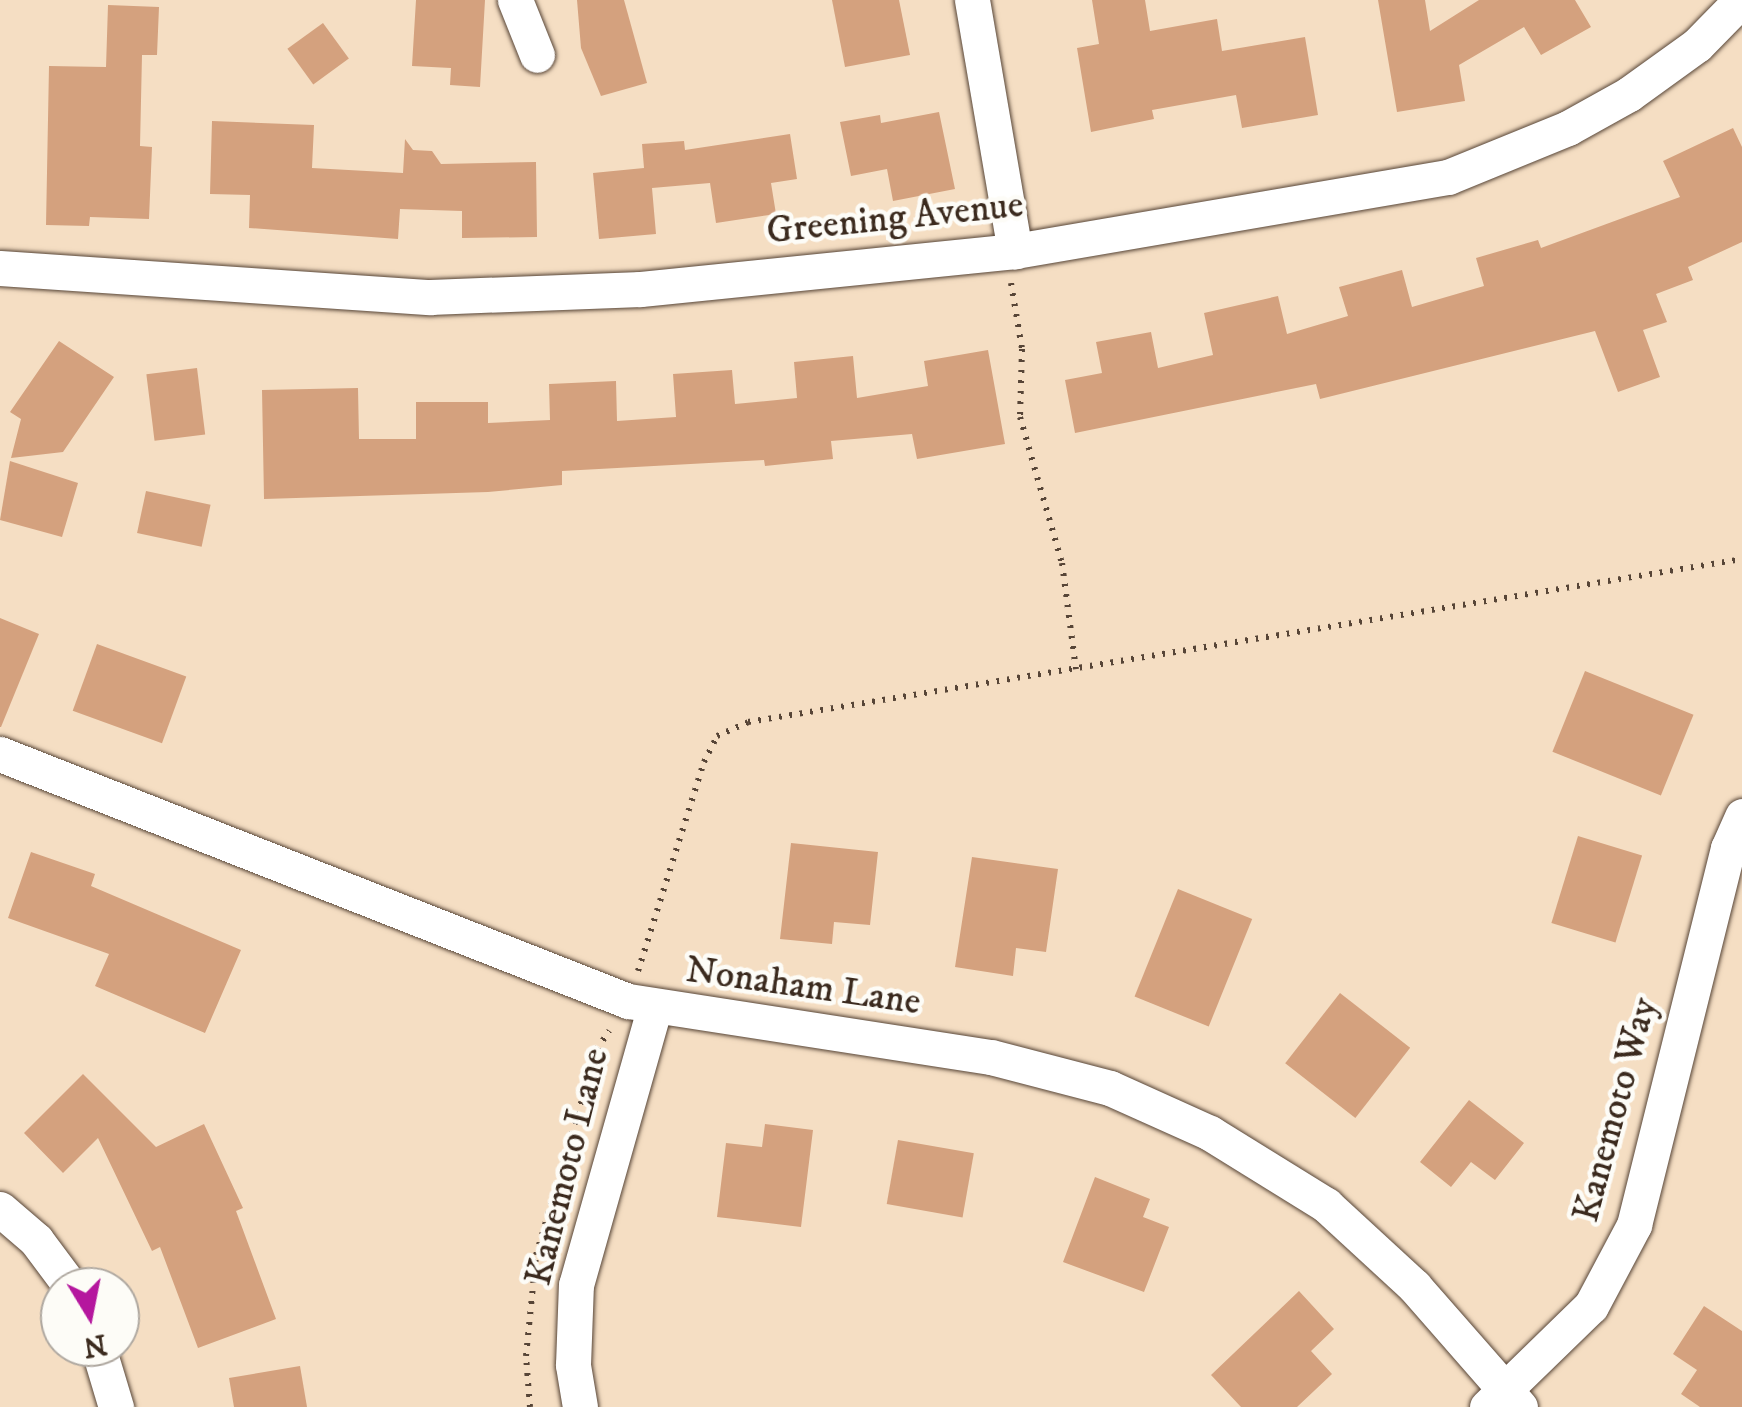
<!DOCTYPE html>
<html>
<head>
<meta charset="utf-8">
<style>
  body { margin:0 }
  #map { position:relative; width:1742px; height:1407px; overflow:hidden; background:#f5dec3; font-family:"IM FELL DW Pica",serif }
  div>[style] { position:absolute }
  .building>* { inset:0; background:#d4a17e; transform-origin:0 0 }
  .path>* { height:6px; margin-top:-3px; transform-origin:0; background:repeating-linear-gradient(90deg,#574537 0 2.5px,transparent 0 10.5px) }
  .roads { filter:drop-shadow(0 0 2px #574537) drop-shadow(0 0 2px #574537) }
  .minor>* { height:35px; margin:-17.5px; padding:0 17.5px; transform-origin:17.5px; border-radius:17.5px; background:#fff }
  span { translate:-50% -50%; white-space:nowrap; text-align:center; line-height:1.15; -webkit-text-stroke:9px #fdfcf7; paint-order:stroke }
  .street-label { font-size:38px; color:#3b2a1e }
  .north { position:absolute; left:40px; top:1267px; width:100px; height:100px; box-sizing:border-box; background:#fdfcf7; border:2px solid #afa8a0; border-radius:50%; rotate:170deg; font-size:28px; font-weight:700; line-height:40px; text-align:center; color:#3b2a1e }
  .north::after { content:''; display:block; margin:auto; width:35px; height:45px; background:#b5179e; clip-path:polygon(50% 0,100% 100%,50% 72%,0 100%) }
</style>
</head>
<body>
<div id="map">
  <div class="building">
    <i style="clip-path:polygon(416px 0,485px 0,480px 87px,450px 85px,451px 68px,412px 66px)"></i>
    <i style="clip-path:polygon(577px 0,624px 0,647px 83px,601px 96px,581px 48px)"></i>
    <i style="clip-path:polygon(832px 0,899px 0,910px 55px,845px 67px)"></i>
    <i style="clip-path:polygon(1092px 0,1145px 0,1150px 31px,1217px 19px,1222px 51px,1305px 37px,1318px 115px,1242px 128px,1236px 95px,1152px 110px,1154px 119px,1091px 132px,1077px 48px,1099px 44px)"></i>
    <i style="clip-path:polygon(1378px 0,1425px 0,1430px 31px,1479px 0,1575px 0,1591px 27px,1541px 55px,1524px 27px,1459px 65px,1465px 101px,1397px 112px)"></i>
    <i style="clip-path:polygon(108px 5px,159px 7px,157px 55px,142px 55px,140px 146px,152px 147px,149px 219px,90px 217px,89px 226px,46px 225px,49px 66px,106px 67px)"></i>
    <i style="left:323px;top:23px;width:44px;height:44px;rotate:54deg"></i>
    <i style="clip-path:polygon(939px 112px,955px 189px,893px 201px,887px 169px,851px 176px,840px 122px,880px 115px,881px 123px)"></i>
    <i style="clip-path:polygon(212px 121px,314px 125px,312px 168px,403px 173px,405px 139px,413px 150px,432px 151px,441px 164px,536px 162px,537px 237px,462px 238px,462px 211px,400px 209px,398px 239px,249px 228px,250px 195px,210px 194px)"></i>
    <i style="clip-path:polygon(1733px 128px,1742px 147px,1742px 242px,1688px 267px,1693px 280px,1656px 294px,1667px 322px,1643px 330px,1660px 377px,1618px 392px,1595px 331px,1320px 399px,1316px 384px,1075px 433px,1065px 380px,1102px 373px,1096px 342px,1151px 332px,1158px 368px,1213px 355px,1204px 313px,1278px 296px,1287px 334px,1348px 316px,1339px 287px,1402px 270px,1412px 307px,1484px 286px,1476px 258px,1538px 240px,1541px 248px,1680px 197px,1663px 161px)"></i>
    <i style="clip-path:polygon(790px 134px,797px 179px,771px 183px,776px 214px,716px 223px,710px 183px,652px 188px,656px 234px,599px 239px,593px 173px,644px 168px,642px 144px,684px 141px,685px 150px)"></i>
    <i style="clip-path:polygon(59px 341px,114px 377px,63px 452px,11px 458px,21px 419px,10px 412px)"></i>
    <i style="clip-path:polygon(988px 350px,1005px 444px,917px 459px,912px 434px,831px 441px,833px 459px,765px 466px,764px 460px,562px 471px,562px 485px,488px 492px,264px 499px,262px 390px,358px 388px,359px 439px,416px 439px,416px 402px,488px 402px,488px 423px,550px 420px,549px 384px,616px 381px,617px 421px,676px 417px,673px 374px,732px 370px,735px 404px,797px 398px,794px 362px,853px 356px,857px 398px,928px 386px,924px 361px)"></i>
    <i style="left:197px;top:368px;width:67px;height:51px;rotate:83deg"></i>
    <i style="clip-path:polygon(10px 461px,78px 483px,62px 537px,0 520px)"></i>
    <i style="left:146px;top:491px;width:66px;height:43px;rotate:12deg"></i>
    <i style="clip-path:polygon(0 618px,39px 634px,1px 727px,0 727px)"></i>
    <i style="left:97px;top:644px;width:95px;height:71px;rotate:20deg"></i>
    <i style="left:1585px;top:671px;width:117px;height:87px;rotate:22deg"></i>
    <i style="left:1578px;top:836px;width:67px;height:91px;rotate:17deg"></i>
    <i style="clip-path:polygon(791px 843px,878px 852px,870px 925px,834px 922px,832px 944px,780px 939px)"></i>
    <i style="clip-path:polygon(31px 852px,95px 874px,91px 886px,241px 950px,205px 1033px,95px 986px,109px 954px,8px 918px)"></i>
    <i style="clip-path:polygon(972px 857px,1058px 869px,1046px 952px,1016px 948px,1013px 976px,955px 967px)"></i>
    <i style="left:1178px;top:889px;width:80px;height:116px;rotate:22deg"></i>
    <i style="left:1340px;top:993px;width:89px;height:89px;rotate:38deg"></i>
    <i style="clip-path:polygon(83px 1074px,156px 1147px,204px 1124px,243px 1208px,236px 1211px,276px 1319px,198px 1348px,160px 1247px,152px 1251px,98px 1138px,63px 1173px,24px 1133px)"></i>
    <i style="clip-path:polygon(1469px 1100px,1524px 1143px,1495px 1180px,1471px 1162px,1451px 1187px,1420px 1162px)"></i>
    <i style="clip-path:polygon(765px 1124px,813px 1130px,801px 1227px,717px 1217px,726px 1143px,762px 1147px)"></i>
    <i style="left:898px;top:1140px;width:77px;height:65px;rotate:10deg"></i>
    <i style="clip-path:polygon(1095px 1177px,1150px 1199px,1143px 1217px,1169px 1227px,1144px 1292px,1063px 1262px)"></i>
    <i style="clip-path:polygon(1299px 1291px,1334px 1329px,1311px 1351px,1332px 1374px,1297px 1407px,1241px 1407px,1211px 1375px)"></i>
    <i style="clip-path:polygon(1704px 1306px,1742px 1331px,1742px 1407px,1700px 1407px,1681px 1394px,1697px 1370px,1673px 1354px)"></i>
    <i style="clip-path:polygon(300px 1366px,307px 1407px,234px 1407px,229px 1378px)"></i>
  </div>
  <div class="path">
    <i style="left:1011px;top:283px;width:67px;rotate:80.5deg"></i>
    <i style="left:1022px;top:349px;width:68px;rotate:91.7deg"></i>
    <i style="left:1020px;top:417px;width:152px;rotate:74deg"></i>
    <i style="left:1062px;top:563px;width:107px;rotate:82.5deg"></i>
    <i style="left:638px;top:971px;width:219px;rotate:-72.5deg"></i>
    <i style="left:704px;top:762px;width:29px;rotate:-63deg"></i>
    <i style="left:717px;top:736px;width:34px;rotate:-24deg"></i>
    <i style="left:748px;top:722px;width:1007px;rotate:-9.31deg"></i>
    <i style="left:530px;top:1407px;width:51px;rotate:-94.5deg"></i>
    <i style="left:526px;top:1356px;width:101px;rotate:-84.3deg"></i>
    <i style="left:536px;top:1255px;width:215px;rotate:-73.5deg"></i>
    <i style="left:597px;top:1049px;width:22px;rotate:-56deg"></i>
  </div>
  <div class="roads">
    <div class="minor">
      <i style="left:515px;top:0;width:59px;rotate:68.2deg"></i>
      <i style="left:972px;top:0;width:255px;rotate:80.3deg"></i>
      <i style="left:0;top:268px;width:431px;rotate:3.9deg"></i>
      <i style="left:430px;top:297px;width:211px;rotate:-2.2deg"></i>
      <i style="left:641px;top:289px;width:376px;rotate:-5.8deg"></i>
      <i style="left:1015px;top:251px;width:439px;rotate:-9.7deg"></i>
      <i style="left:1448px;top:177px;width:130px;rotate:-22.2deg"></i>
      <i style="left:1568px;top:128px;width:70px;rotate:-29.1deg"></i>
      <i style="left:1629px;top:94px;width:84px;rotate:-35.8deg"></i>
      <i style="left:1697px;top:45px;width:63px;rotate:-45.6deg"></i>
      <i style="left:0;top:754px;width:675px;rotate:21.47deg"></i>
      <i style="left:628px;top:1001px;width:367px;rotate:8.8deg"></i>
      <i style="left:991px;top:1057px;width:123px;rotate:14.6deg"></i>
      <i style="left:1110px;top:1088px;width:110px;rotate:24.2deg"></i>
      <i style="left:1210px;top:1133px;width:137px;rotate:31.8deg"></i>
      <i style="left:1326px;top:1205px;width:120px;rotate:42.6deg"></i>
      <i style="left:1414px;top:1286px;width:161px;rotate:48.8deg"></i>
      <i style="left:0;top:1209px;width:48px;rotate:40.7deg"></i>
      <i style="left:36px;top:1240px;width:59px;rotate:53.3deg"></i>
      <i style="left:98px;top:1347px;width:63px;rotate:73.3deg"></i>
      <i style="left:580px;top:1407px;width:43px;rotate:-99.5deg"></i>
      <i style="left:573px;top:1365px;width:80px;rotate:-87.9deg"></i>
      <i style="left:576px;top:1285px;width:287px;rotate:-74.2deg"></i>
      <i style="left:1487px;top:1407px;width:145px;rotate:-44.2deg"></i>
      <i style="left:1591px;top:1306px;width:92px;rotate:-62deg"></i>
      <i style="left:1634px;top:1225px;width:389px;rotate:-76deg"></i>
      <i style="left:1728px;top:848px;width:35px;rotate:-66deg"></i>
    </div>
  </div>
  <div class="street-label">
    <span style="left:895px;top:219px;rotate:-6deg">Greening Avenue</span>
    <span style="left:803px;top:987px;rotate:8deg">Nonaham Lane</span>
    <span style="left:1616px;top:1110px;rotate:-75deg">Kanemoto Way</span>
    <span style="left:568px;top:1167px;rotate:-76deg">Kanemoto Lane</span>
  </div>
  <div class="north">N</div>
</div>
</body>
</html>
